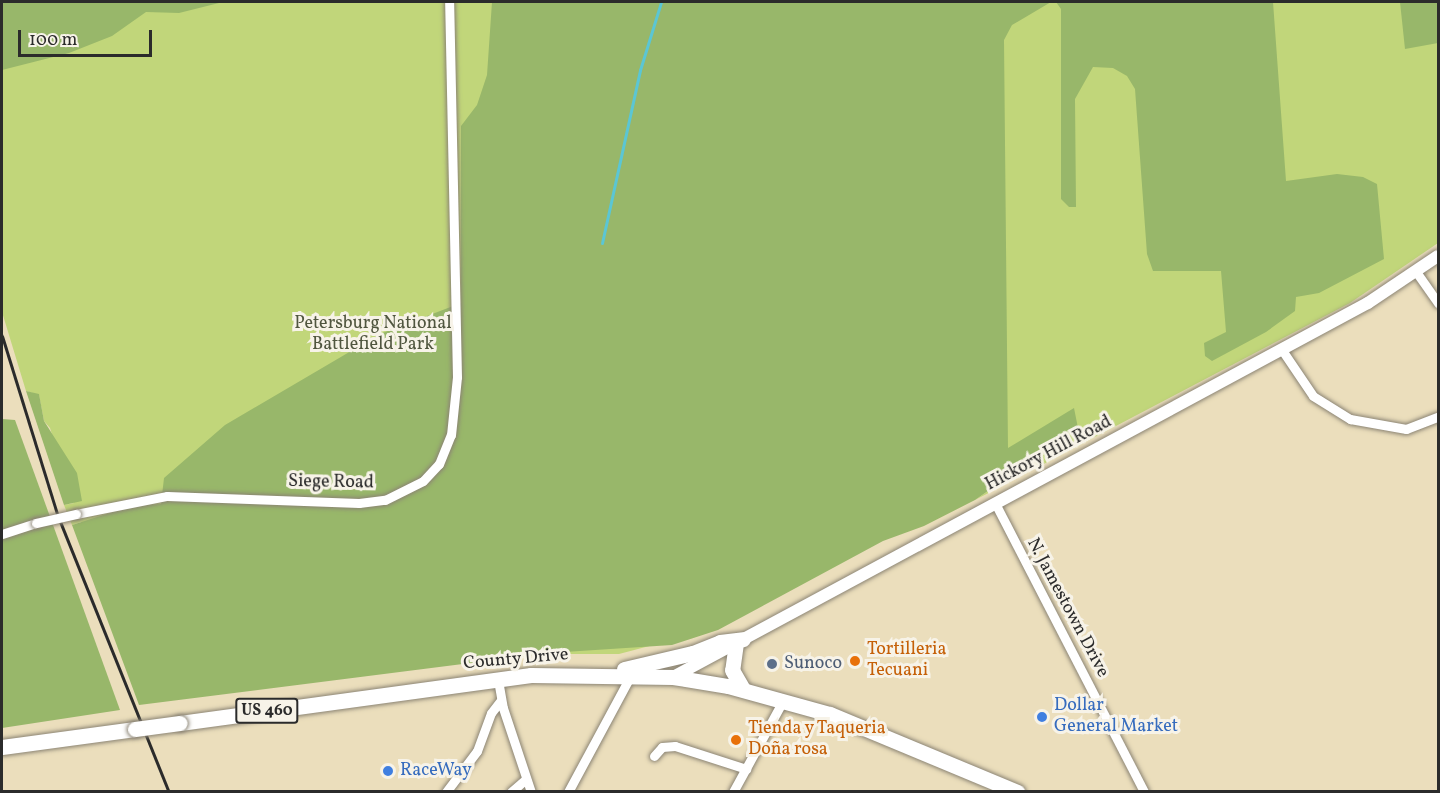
<!DOCTYPE html>
<html>
<head>
<meta charset="utf-8">
<style>
  body { margin:0 }
  #map { position:relative; width:1440px; height:793px; overflow:hidden; background:#ebdebc; font-family:Vollkorn,serif }
  div>[style] { position:absolute }
  .green>* { inset:0; background:#c1d67a }
  .forest>* { inset:0; background:#98b76a }
  .stream>* { height:3px; margin:-1.5px; padding:0 1.5px; transform-origin:1.5px; border-radius:1.5px; background:#5bc6d4 }
  .roads { filter:drop-shadow(0 0 2px #8b8474) drop-shadow(0 0 2px #8b8474) }
  .minor>* { height:9px; margin:-4.5px; padding:0 4.5px; transform-origin:4.5px; border-radius:4.5px; background:#fff }
  .tertiary>* { height:12px; margin:-6px; padding:0 6px; transform-origin:6px; border-radius:6px; background:#fff }
  .trunk>* { height:15px; margin:-7.5px; padding:0 7.5px; transform-origin:7.5px; border-radius:7.5px; background:#fff }
  .rail>* { height:3px; margin:-1.5px; padding:0 1.5px; transform-origin:1.5px; border-radius:1.5px; background:#2b2b2b }
  .bridges { filter:drop-shadow(0 0 2px #8b8474) drop-shadow(0 0 2px #8b8474) }
  .minor-bridge>* { height:9px; margin:-4.5px; padding:0 4.5px; transform-origin:4.5px; border-radius:4.5px; background:#fff }
  .trunk-bridge>* { height:15px; margin:-7.5px; padding:0 7.5px; transform-origin:7.5px; border-radius:7.5px; background:#fff }
  .dots>* { width:16px; height:16px; translate:-50% -50%; box-sizing:border-box; border:3px solid #f7f3e8; border-radius:50% }
  span { translate:-50% -50%; white-space:nowrap; text-align:center; line-height:1.15; -webkit-text-stroke:6px #f7f3e8; paint-order:stroke }
  .shield-label span { padding:2px 4px; background:#f7f3e8; border:2px solid; border-radius:4px; -webkit-text-stroke-width:0 }
  .shield-label { font-size:16px; color:#2b2b2b; font-weight:700 }
  .park-label { font-size:18px; color:#50563f }
  .street-label { font-size:18px; color:#2b2b2b }
  .food-label { font-size:18px; color:#c56008 }
  .left { translate:0 -50%; text-align:left }
  .service-label { font-size:18px; color:#4e5e75 }
  .shop-label { font-size:18px; color:#366cbe }
  .frame { position:absolute; inset:0; border:3px solid #2b2b2b; pointer-events:none }
  .scale { position:absolute; left:18px; top:30px; width:134px; height:27px; box-sizing:border-box; border:3px solid #2b2b2b; border-top:0; padding-left:8px; font-size:18px; line-height:21px; white-space:nowrap; color:#2b2b2b; -webkit-text-stroke:4px #f7f3e8; paint-order:stroke }
</style>
</head>
<body>
<div id="map">
  <div class="green">
    <i style="clip-path:polygon(2px 2px,1438px 2px,1438px 243px,1350px 303px,975px 500px,1043px 453px,710px 630px,619px 654px,535px 654px,81px 522px,72px 525px,64px 505px,74px 503px,50px 428px,44px 421px,39px 395px,26px 391px,2px 312px)"></i>
  </div>
  <div class="forest">
    <i style="clip-path:polygon(2px 2px,223px 2px,179px 13px,146px 12px,112px 36px,69px 53px,2px 70px)"></i>
    <i style="clip-path:polygon(492px 2px,1051px 2px,1012px 25px,1004px 40px,1008px 448px,1074px 408px,1078px 428px,975px 500px,924px 526px,883px 541px,718px 630px,672px 645px,549px 653px,139px 705px,72px 525px,132px 506px,161px 504px,164px 478px,225px 425px,380px 334px,461px 303px,461px 126px,477px 105px,487px 75px)"></i>
    <i style="clip-path:polygon(1056px 2px,1273px 2px,1286px 181px,1337px 174px,1363px 177px,1377px 184px,1384px 259px,1319px 293px,1296px 297px,1295px 311px,1266px 332px,1212px 361px,1205px 356px,1204px 343px,1226px 332px,1221px 271px,1153px 271px,1147px 254px,1135px 89px,1127px 76px,1113px 68px,1093px 67px,1075px 99px,1076px 207px,1069px 207px,1061px 199px,1061px 9px)"></i>
    <i style="clip-path:polygon(1400px 2px,1438px 2px,1438px 43px,1405px 49px)"></i>
    <i style="clip-path:polygon(26px 391px,39px 394px,44px 421px,77px 473px,82px 501px,64px 505px)"></i>
    <i style="clip-path:polygon(2px 419px,15px 420px,120px 710px,2px 728px)"></i>
  </div>
  <div class="stream">
    <i style="left:602px;top:243px;width:177px;rotate:-77.6deg"></i>
    <i style="left:640px;top:70px;width:71px;rotate:-72.8deg"></i>
  </div>
  <div class="roads">
    <div class="minor">
      <i style="left:1417px;top:273px;width:37px;rotate:55deg"></i>
      <i style="left:1282px;top:350px;width:55px;rotate:56deg"></i>
      <i style="left:1313px;top:396px;width:44px;rotate:31.9deg"></i>
      <i style="left:1350px;top:419px;width:57px;rotate:10.1deg"></i>
      <i style="left:1406px;top:429px;width:34px;rotate:-21deg"></i>
      <i style="left:995px;top:503px;width:325px;rotate:62.7deg"></i>
      <i style="left:76px;top:514px;width:93px;rotate:-11.2deg"></i>
      <i style="left:167px;top:496px;width:192px;rotate:2.1deg"></i>
      <i style="left:359px;top:503px;width:26px;rotate:-7deg"></i>
      <i style="left:385px;top:500px;width:42px;rotate:-26.6deg"></i>
      <i style="left:423px;top:481px;width:23px;rotate:-47deg"></i>
      <i style="left:439px;top:464px;width:31px;rotate:-68deg"></i>
      <i style="left:451px;top:435px;width:58px;rotate:-84.1deg"></i>
      <i style="left:457px;top:377px;width:375px;rotate:-91.2deg"></i>
      <i style="left:2px;top:534px;width:36px;rotate:-18deg"></i>
      <i style="left:498px;top:680px;width:28px;rotate:80deg"></i>
      <i style="left:503px;top:708px;width:89px;rotate:71.6deg"></i>
      <i style="left:654px;top:756px;width:12px;rotate:-48deg"></i>
      <i style="left:662px;top:747px;width:13px;rotate:-4deg"></i>
      <i style="left:675px;top:746px;width:75px;rotate:17.9deg"></i>
      <i style="left:446px;top:792px;width:51px;rotate:-52.9deg"></i>
      <i style="left:477px;top:751px;width:40px;rotate:-69.8deg"></i>
      <i style="left:491px;top:713px;width:16px;rotate:-52deg"></i>
      <i style="left:511px;top:792px;width:20px;rotate:-41deg"></i>
      <i style="left:568px;top:792px;width:133px;rotate:-61.7deg"></i>
      <i style="left:733px;top:792px;width:106px;rotate:-61.3deg"></i>
    </div>
    <div class="tertiary">
      <i style="left:673px;top:677px;width:789px;rotate:-28.29deg"></i>
      <i style="left:1368px;top:303px;width:84px;rotate:-33.9deg"></i>
    </div>
    <div class="trunk">
      <i style="left:736px;top:643px;width:27px;rotate:98deg"></i>
      <i style="left:732px;top:670px;width:22px;rotate:60deg"></i>
      <i style="left:624px;top:669px;width:71px;rotate:-13.1deg"></i>
      <i style="left:693px;top:653px;width:29px;rotate:-22deg"></i>
      <i style="left:720px;top:642px;width:23px;rotate:-7deg"></i>
      <i style="left:180px;top:723px;width:354px;rotate:-7.8deg"></i>
      <i style="left:531px;top:675px;width:142px;rotate:0.8deg"></i>
      <i style="left:673px;top:677px;width:56px;rotate:9.3deg"></i>
      <i style="left:728px;top:686px;width:106px;rotate:15.4deg"></i>
      <i style="left:830px;top:714px;width:203px;rotate:22.6deg"></i>
      <i style="left:2px;top:747px;width:134px;rotate:-7.7deg"></i>
    </div>
  </div>
  <div class="rail">
    <i style="left:2px;top:336px;width:186px;rotate:72.8deg"></i>
    <i style="left:57px;top:514px;width:300px;rotate:68.1deg"></i>
  </div>
  <div class="bridges">
    <div class="minor-bridge">
      <i style="left:36px;top:523px;width:41px;rotate:-12.7deg"></i>
    </div>
    <div class="trunk-bridge">
      <i style="left:135px;top:729px;width:45px;rotate:-7.6deg"></i>
    </div>
  </div>
  <div class="dots">
    <i style="left:855px;top:661px;background:#e8710a"></i>
    <i style="left:772px;top:664px;background:#5c6f8a"></i>
    <i style="left:1042px;top:717px;background:#3f7fe0"></i>
    <i style="left:736px;top:740px;background:#e8710a"></i>
    <i style="left:388px;top:771px;background:#3f7fe0"></i>
  </div>
  <div class="shield-label">
    <span style="left:267px;top:711px">US 460</span>
  </div>
  <div class="park-label">
    <span style="left:373px;top:335px">Petersburg National<br>Battlefield Park</span>
  </div>
  <div class="street-label">
    <span style="left:1049px;top:454px;rotate:-28deg">Hickory Hill Road</span>
    <span style="left:331px;top:483px;rotate:1deg">Siege Road</span>
    <span style="left:1067px;top:608px;rotate:62deg">N. Jamestown Drive</span>
    <span style="left:516px;top:660px;rotate:-5deg">County Drive</span>
  </div>
  <div class="food-label">
    <span class="left" style="left:867px;top:661px">Tortilleria<br>Tecuani</span>
    <span class="left" style="left:748px;top:740px">Tienda y Taqueria<br>Doña rosa</span>
  </div>
  <div class="service-label">
    <span class="left" style="left:784px;top:664px">Sunoco</span>
  </div>
  <div class="shop-label">
    <span class="left" style="left:1054px;top:717px">Dollar<br>General Market</span>
    <span class="left" style="left:400px;top:771px">RaceWay</span>
  </div>
  <div class="frame"></div>
  <div class="scale">100 m</div>
</div>
</body>
</html>
